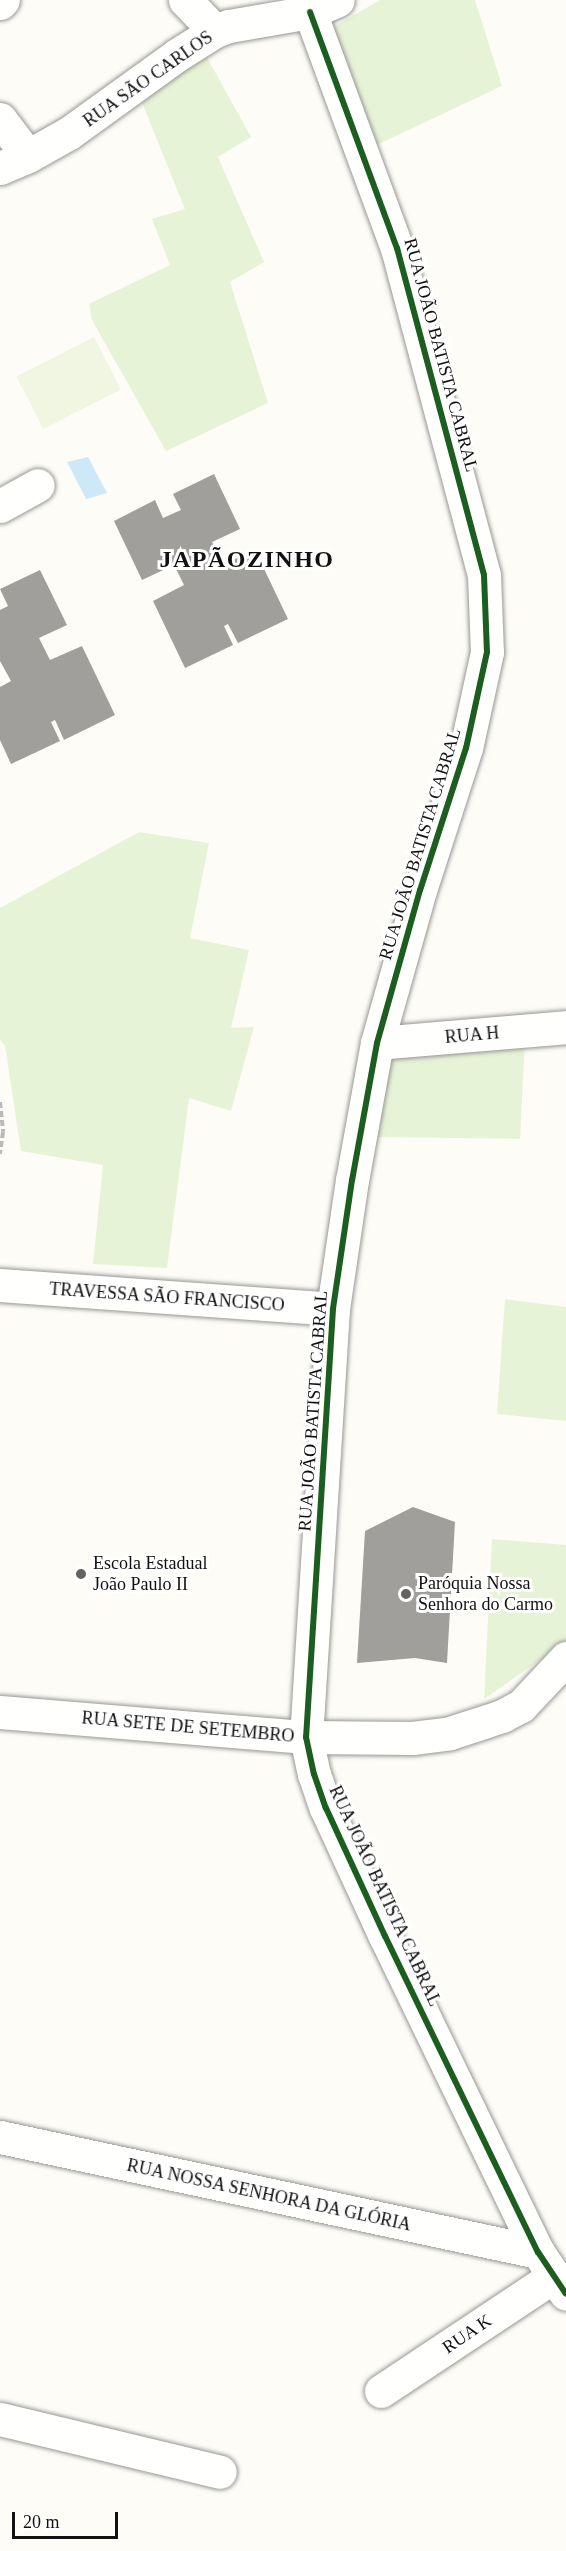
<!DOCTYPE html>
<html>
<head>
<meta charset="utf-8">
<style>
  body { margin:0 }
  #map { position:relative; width:566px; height:2551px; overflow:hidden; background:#fdfcf7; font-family:"Times New Roman",serif }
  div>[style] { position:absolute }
  .green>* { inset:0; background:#e7f3d7 }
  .pitch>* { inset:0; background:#f0f6e1; transform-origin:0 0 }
  .water>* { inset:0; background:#cde8f7 }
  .building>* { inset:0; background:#a19f9c }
  .path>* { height:4px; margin-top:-2px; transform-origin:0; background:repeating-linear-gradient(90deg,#b9b9b8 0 6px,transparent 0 9px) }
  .roads { filter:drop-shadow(0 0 2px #979795) drop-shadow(0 0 2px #979795) }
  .minor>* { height:33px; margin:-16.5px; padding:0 16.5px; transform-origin:16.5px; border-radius:16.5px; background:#fffffe }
  .cycleway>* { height:6px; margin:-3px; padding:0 3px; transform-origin:3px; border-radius:3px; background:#1b5e20 }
  .dots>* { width:16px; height:16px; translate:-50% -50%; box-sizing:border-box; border:3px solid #fff; border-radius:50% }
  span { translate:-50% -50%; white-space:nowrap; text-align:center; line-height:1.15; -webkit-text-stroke:6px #fff; paint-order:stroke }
  .street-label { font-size:18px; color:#111 }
  .poi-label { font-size:18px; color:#111 }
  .left { translate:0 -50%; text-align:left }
  .district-label { font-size:24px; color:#111; font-weight:700; letter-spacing:1.5px }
  .scale { position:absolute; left:12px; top:2512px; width:106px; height:27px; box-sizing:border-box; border:3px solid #111; border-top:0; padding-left:8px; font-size:18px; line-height:21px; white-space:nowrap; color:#111; -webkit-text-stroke:4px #fff; paint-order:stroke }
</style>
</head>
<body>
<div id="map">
  <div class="green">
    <i style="clip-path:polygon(380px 0,475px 0,502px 86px,366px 150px,330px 29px)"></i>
    <i style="clip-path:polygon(204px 52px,251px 137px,218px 157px,264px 262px,230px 282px,268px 403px,166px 451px,92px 320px,89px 304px,170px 265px,152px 219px,185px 209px,141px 100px)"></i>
    <i style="clip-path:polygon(139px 832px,209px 843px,190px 938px,249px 950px,231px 1028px,254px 1027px,231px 1111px,189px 1098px,167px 1268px,93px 1264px,103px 1165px,21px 1151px,5px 1046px,0 1040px,0 908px)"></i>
    <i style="clip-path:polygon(525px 1038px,520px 1139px,377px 1137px,387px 1055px)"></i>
    <i style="clip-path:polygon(505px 1299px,566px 1307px,566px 1421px,497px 1414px)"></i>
    <i style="clip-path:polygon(492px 1539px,566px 1545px,566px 1642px,484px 1699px)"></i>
  </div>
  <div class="pitch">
    <i style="left:94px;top:337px;width:59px;height:87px;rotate:63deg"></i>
  </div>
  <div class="water">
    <i style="clip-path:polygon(88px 457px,107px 493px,86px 499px,67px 462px)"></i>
  </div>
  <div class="building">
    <i style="clip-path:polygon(214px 474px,240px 529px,212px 542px,224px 564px,255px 550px,288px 619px,238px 643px,228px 624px,224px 626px,233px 645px,185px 668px,153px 601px,184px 585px,174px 565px,142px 580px,114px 521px,155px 500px,163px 518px,181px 510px,173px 494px)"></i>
    <i style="clip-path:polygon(40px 570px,67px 625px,39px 638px,50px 660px,82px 646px,115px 715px,64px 740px,55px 720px,51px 722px,60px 741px,11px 764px,0 740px,0 687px,11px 681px,0 661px,0 610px,8px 606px,0 589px)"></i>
    <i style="clip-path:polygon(413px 1507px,455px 1522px,447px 1663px,415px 1658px,357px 1663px,365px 1531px)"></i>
  </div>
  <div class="path">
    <i style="left:0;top:1102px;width:30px;rotate:84deg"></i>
    <i style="left:3px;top:1132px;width:22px;rotate:98deg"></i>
  </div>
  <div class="roads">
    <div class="minor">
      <i style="left:185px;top:0;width:43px;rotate:45.9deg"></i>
      <i style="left:0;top:3px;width:4px;rotate:-45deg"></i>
      <i style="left:310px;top:12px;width:252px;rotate:69.8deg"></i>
      <i style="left:397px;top:248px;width:338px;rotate:75.1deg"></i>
      <i style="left:484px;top:575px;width:77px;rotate:87.8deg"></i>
      <i style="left:487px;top:652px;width:98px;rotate:102.3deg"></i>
      <i style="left:466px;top:748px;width:149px;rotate:107.9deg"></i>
      <i style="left:420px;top:890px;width:159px;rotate:105.7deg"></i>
      <i style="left:377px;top:1043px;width:139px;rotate:100.3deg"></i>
      <i style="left:352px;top:1180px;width:130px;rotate:98.4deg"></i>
      <i style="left:333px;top:1309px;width:429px;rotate:93.6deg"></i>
      <i style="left:306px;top:1737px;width:38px;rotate:78deg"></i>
      <i style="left:314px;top:1774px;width:36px;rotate:71deg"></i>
      <i style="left:326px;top:1808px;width:141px;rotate:65.3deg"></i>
      <i style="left:385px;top:1936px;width:351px;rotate:64.2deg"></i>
      <i style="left:538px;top:2252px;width:50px;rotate:56.3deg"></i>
      <i style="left:0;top:119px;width:46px;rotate:52.9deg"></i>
      <i style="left:0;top:168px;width:30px;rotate:-23deg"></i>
      <i style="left:28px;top:156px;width:47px;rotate:-29.3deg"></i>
      <i style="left:69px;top:133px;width:133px;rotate:-35.8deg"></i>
      <i style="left:177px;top:55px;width:45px;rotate:-32.3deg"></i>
      <i style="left:215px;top:31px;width:15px;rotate:-20deg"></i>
      <i style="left:229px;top:26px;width:82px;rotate:-9.8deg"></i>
      <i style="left:310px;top:12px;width:30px;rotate:-23deg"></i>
      <i style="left:0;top:506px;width:43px;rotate:-28.9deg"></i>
      <i style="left:377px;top:1043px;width:190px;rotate:-4.8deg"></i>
      <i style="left:0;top:1285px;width:334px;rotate:4.1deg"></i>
      <i style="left:0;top:1712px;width:307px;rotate:4.7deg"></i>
      <i style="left:306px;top:1737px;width:106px;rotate:0.5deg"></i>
      <i style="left:412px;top:1738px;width:38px;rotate:-7deg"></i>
      <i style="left:450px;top:1733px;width:55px;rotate:-18.1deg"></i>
      <i style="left:502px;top:1716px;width:21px;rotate:-28deg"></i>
      <i style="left:521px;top:1706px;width:66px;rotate:-46.8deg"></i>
      <i style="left:0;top:2137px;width:550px;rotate:12.07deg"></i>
      <i style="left:381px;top:2391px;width:208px;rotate:-33.6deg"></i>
      <i style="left:0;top:2419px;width:226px;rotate:13.5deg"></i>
    </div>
  </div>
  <div class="cycleway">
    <i style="left:310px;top:12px;width:252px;rotate:69.8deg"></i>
    <i style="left:397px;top:248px;width:338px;rotate:75.1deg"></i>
    <i style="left:484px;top:575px;width:77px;rotate:87.8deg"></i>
    <i style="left:487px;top:652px;width:98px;rotate:102.3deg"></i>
    <i style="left:466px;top:748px;width:149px;rotate:107.9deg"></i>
    <i style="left:420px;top:890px;width:159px;rotate:105.7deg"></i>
    <i style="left:377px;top:1043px;width:139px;rotate:100.3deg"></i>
    <i style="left:352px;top:1180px;width:130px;rotate:98.4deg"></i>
    <i style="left:333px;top:1309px;width:429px;rotate:93.6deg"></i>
    <i style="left:306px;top:1737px;width:38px;rotate:78deg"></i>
    <i style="left:314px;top:1774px;width:36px;rotate:71deg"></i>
    <i style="left:326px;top:1808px;width:141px;rotate:65.3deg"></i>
    <i style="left:385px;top:1936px;width:351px;rotate:64.2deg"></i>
    <i style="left:538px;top:2252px;width:50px;rotate:56.3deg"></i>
  </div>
  <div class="dots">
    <i style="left:81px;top:1574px;background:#646362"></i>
    <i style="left:406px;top:1594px;background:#646362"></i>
  </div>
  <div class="street-label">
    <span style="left:148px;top:79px;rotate:-35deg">RUA SÃO CARLOS</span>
    <span style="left:441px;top:355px;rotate:75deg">RUA JOÃO BATISTA CABRAL</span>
    <span style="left:420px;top:844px;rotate:-73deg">RUA JOÃO BATISTA CABRAL</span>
    <span style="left:472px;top:1035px;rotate:-5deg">RUA H</span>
    <span style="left:167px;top:1297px;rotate:4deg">TRAVESSA SÃO FRANCISCO</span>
    <span style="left:313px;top:1411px;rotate:-86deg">RUA JOÃO BATISTA CABRAL</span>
    <span style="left:188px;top:1727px;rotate:5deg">RUA SETE DE SETEMBRO</span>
    <span style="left:385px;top:1896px;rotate:65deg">RUA JOÃO BATISTA CABRAL</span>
    <span style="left:269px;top:2195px;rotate:12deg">RUA NOSSA SENHORA DA GLÓRIA</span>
    <span style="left:467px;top:2334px;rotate:-34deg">RUA K</span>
  </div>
  <div class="poi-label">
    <span class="left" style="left:93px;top:1574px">Escola Estadual<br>João Paulo II</span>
    <span class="left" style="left:418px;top:1594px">Paróquia Nossa<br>Senhora do Carmo</span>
  </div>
  <div class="district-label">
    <span style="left:247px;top:560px">JAPÃOZINHO</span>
  </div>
  <div class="scale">20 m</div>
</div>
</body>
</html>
